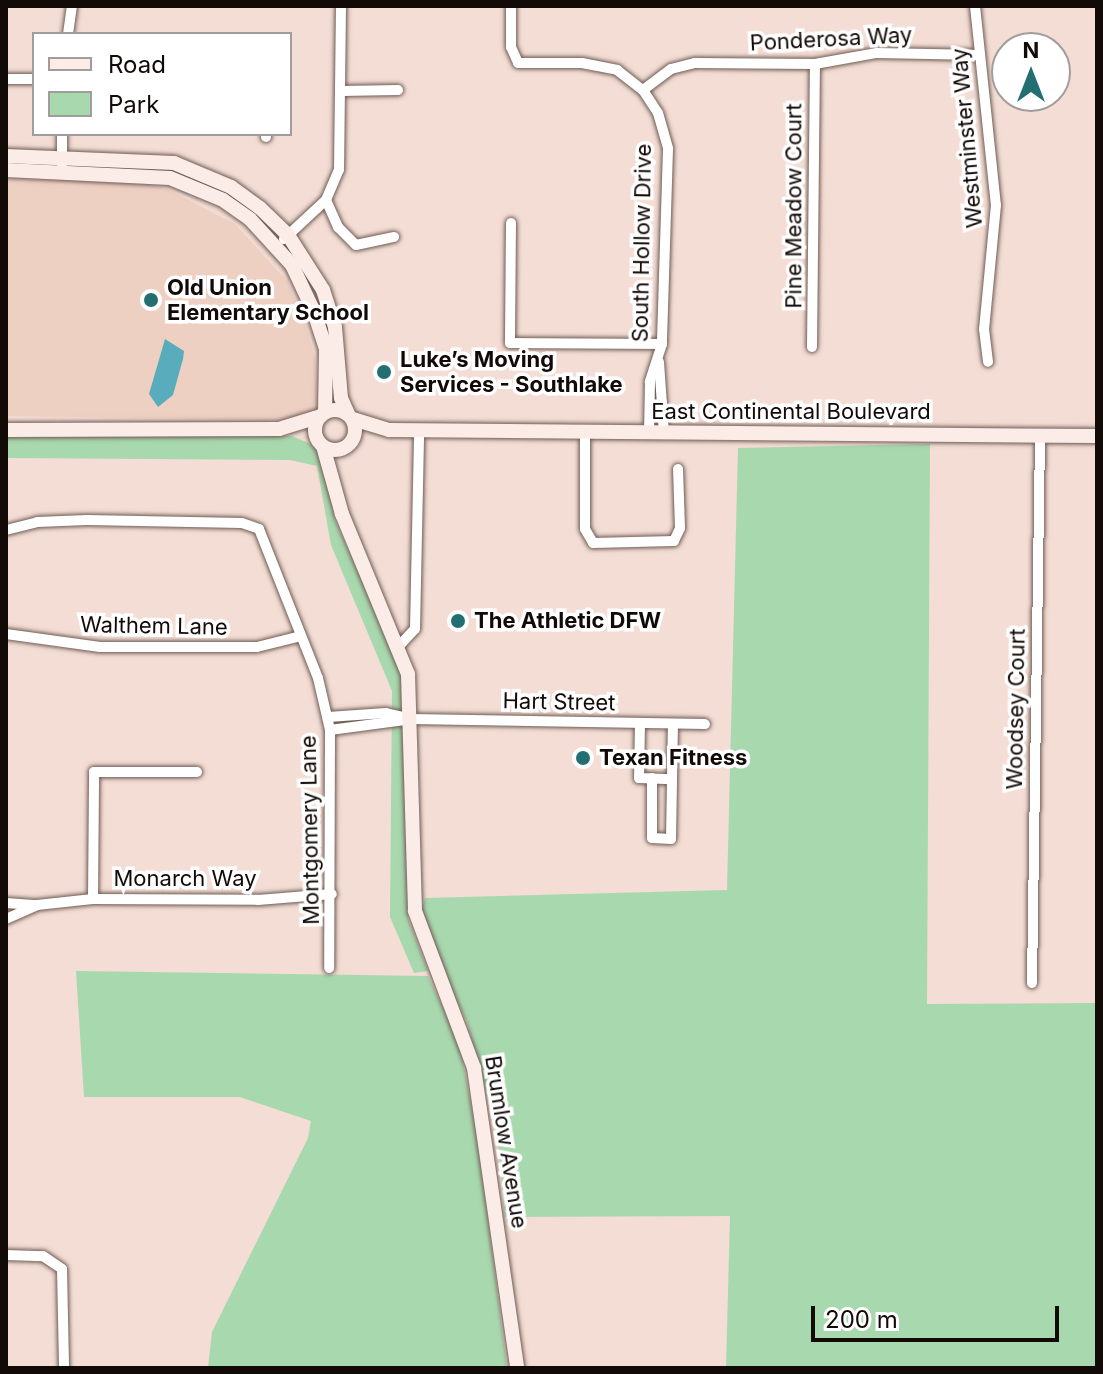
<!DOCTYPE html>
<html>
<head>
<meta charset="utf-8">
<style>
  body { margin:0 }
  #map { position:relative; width:1103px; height:1374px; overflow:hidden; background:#f3ddd4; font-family:Inter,sans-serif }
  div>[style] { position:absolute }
  .built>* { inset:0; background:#eed0c3 }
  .green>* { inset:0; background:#a8d8ae }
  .water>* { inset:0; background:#58acbb }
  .roads { filter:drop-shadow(0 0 2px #6f5c54) drop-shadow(0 0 2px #6f5c54) }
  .street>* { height:10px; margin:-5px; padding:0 5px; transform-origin:5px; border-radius:5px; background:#fff }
  .secondary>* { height:14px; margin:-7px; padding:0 7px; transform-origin:7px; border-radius:7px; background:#fbece8 }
  .secondary>.ring { margin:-7px; padding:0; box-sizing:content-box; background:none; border:14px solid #fbece8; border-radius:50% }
  .dots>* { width:22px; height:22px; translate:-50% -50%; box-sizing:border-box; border:4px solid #fff; border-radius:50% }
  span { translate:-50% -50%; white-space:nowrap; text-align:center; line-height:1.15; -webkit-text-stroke:7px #fff; paint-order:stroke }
  .street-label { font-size:22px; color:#110a07 }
  .poi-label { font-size:22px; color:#110a07; font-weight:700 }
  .left { translate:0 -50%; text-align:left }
  .frame { position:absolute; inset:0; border:8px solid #110a07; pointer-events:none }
  .legend { position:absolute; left:32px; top:32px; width:260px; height:104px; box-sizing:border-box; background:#fff; border:2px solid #a09d9c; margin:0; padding:10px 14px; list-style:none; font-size:24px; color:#110a07 }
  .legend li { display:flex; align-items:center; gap:16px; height:40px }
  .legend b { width:40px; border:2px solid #a09d9c }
  .north { position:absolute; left:991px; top:32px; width:80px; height:80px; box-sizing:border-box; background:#fff; border:2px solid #a09d9c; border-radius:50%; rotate:0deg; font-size:22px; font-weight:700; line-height:32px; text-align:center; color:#110a07 }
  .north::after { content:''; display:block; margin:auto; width:28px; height:36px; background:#236e73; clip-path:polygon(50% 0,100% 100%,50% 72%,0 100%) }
  .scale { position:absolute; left:811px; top:1306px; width:248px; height:36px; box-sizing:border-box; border:4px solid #110a07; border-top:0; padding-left:10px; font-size:24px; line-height:28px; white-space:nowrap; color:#110a07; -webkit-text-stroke:6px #fff; paint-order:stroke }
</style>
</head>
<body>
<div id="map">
  <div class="built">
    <i style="clip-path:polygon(6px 179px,128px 181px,167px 189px,235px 224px,287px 281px,304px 319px,315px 358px,317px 411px,291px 420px,6px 416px)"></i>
  </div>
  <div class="green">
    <i style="clip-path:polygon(6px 434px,292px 436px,320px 448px,335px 521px,400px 665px,407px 695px,408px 919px,428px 971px,414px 973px,390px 917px,392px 691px,331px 545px,317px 466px,290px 460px,6px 458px)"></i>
    <i style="clip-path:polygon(930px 444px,927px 1004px,1097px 1003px,1097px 1368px,726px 1368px,730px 1216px,505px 1217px,497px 1133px,467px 1022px,431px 950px,421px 911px,425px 898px,727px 890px,738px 448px)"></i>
    <i style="clip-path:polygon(76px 971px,428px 976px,459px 1042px,478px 1141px,507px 1368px,208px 1368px,212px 1332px,308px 1138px,311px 1121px,240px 1097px,84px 1097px)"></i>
  </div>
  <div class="water">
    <i style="clip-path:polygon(165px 339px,184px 351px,183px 359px,173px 395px,158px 407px,149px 394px)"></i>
  </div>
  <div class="roads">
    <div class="street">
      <i style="left:511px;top:6px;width:41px;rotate:90deg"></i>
      <i style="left:511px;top:47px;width:17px;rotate:66deg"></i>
      <i style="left:518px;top:63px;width:64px"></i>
      <i style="left:582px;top:63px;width:36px;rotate:11deg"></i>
      <i style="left:617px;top:70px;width:33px;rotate:38deg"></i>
      <i style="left:643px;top:90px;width:27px;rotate:57deg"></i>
      <i style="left:658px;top:113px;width:37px;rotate:74deg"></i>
      <i style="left:668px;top:149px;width:195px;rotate:91.8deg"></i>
      <i style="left:662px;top:344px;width:40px;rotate:108deg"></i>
      <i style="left:650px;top:382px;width:51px;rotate:91.1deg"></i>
      <i style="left:975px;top:6px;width:200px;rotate:84deg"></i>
      <i style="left:996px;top:205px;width:125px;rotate:95.5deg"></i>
      <i style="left:984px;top:329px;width:33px;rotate:83deg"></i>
      <i style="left:68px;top:34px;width:28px;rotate:-82deg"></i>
      <i style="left:6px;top:79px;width:28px"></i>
      <i style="left:643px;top:90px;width:35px;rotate:-37deg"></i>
      <i style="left:671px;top:69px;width:25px;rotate:-14deg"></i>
      <i style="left:695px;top:63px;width:120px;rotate:0.5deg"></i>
      <i style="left:815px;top:64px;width:63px;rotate:-10.1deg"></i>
      <i style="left:877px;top:53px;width:103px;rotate:1.1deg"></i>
      <i style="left:341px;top:91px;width:57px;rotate:-1deg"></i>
      <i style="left:266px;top:137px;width:3px;rotate:-90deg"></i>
      <i style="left:62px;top:164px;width:30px;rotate:-90deg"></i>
      <i style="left:326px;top:200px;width:30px;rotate:66deg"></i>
      <i style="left:338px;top:227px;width:25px;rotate:45deg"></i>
      <i style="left:356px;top:245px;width:39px;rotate:-12deg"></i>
      <i style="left:511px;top:223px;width:120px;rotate:90.5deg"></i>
      <i style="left:510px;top:343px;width:152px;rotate:0.4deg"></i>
      <i style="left:284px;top:239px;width:57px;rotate:-42.9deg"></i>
      <i style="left:326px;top:200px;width:33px;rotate:-67deg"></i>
      <i style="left:339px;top:170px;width:164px;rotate:-89.3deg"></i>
      <i style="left:812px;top:347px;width:283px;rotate:-89.4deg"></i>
      <i style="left:659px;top:362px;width:71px;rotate:86deg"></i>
      <i style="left:585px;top:433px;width:96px;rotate:90deg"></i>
      <i style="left:585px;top:529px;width:16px;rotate:60deg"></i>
      <i style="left:593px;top:543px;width:81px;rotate:-1.4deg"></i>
      <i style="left:674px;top:541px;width:14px;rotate:-65deg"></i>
      <i style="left:680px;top:528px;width:59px;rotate:-91.9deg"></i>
      <i style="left:6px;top:530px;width:32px;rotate:-14deg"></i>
      <i style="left:37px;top:522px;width:50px;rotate:-2.3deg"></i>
      <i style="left:87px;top:520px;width:155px;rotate:1.1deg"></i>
      <i style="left:242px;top:523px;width:18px;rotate:19deg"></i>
      <i style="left:259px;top:529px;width:160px;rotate:68.4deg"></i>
      <i style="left:318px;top:678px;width:53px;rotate:77deg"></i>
      <i style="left:330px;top:730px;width:238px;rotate:90.2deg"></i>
      <i style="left:6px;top:634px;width:95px;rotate:7.9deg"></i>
      <i style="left:100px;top:647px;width:157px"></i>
      <i style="left:257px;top:647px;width:45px;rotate:-14deg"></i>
      <i style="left:399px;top:646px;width:23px;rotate:-47deg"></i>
      <i style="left:415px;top:629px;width:199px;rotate:-88.8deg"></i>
      <i style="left:328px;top:717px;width:58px;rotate:-3.9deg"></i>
      <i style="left:386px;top:713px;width:27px;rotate:13deg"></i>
      <i style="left:412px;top:719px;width:293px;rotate:1deg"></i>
      <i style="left:640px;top:723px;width:55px;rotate:91deg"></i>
      <i style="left:639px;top:778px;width:33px;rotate:2deg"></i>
      <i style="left:672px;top:779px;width:55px;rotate:-89deg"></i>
      <i style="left:330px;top:730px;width:83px;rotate:-7.6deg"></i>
      <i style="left:652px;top:778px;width:60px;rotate:90deg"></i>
      <i style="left:652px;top:838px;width:19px;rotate:3deg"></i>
      <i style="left:671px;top:839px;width:60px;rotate:-89deg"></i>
      <i style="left:93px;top:899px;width:127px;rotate:-89.5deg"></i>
      <i style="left:94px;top:772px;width:103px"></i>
      <i style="left:6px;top:903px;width:31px;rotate:4deg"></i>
      <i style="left:6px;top:919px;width:34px;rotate:-24deg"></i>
      <i style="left:37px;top:905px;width:56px;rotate:-6.1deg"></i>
      <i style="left:93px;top:899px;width:165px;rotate:0.3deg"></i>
      <i style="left:258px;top:900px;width:74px;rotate:-4.6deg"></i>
      <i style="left:1032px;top:983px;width:548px;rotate:-89.16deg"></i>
      <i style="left:6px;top:1255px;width:37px;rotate:2deg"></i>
      <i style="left:43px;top:1256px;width:23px;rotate:34deg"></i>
      <i style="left:62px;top:1269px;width:99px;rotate:88.8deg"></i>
    </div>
    <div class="secondary">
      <i style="left:6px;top:156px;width:168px;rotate:2.4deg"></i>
      <i style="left:174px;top:163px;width:62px;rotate:22.8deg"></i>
      <i style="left:231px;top:187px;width:36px;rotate:36deg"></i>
      <i style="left:260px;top:208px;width:39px;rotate:44deg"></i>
      <i style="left:288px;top:235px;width:65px;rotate:57.5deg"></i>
      <i style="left:323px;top:290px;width:39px;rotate:72deg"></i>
      <i style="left:335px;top:327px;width:71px;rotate:85.2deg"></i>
      <i style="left:341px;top:398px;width:17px;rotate:66deg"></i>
      <i style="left:6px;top:170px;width:164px;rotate:2.8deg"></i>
      <i style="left:170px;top:178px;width:57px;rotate:22.5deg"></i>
      <i style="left:223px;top:200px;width:33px;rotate:35deg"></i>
      <i style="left:250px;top:219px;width:62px;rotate:47.6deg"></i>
      <i style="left:292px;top:265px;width:52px;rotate:64.9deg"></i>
      <i style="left:314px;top:312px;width:40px;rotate:72deg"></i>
      <i style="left:326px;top:350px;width:62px;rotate:90.9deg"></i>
      <i class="ring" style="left:315px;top:410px;width:26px;height:26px"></i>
      <i style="left:353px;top:419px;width:38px;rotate:17deg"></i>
      <i style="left:389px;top:430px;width:708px;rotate:0.49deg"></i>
      <i style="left:6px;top:430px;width:273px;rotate:-0.2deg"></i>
      <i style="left:279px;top:429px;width:44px;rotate:-17.2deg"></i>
      <i style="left:323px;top:446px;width:71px;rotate:74.4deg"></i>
      <i style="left:342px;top:514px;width:173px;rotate:67.6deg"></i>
      <i style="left:408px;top:674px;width:237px;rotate:88.3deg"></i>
      <i style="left:415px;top:911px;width:168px;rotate:69.4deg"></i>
      <i style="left:474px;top:1068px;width:303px;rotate:81.8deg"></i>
    </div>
  </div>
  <div class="dots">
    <i style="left:151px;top:300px;background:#236e73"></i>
    <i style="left:384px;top:372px;background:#236e73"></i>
    <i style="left:458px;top:621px;background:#236e73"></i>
    <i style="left:583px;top:758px;background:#236e73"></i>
  </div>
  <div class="street-label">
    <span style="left:831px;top:39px;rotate:-3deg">Ponderosa Way</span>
    <span style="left:967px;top:138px;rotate:-95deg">Westminster Way</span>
    <span style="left:794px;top:206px;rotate:-90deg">Pine Meadow Court</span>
    <span style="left:642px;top:243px;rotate:-89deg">South Hollow Drive</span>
    <span style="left:791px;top:412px">East Continental Boulevard</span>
    <span style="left:154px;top:626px;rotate:1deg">Walthem Lane</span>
    <span style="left:559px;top:702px;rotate:1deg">Hart Street</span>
    <span style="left:1016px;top:709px;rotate:-89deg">Woodsey Court</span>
    <span style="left:310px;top:830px;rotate:-91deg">Montgomery Lane</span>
    <span style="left:185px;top:879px">Monarch Way</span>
    <span style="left:506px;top:1142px;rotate:81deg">Brumlow Avenue</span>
  </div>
  <div class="poi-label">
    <span class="left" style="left:167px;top:300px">Old Union<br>Elementary School</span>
    <span class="left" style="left:400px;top:372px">Luke’s Moving<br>Services - Southlake</span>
    <span class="left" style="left:474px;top:621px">The Athletic DFW</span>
    <span class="left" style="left:599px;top:758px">Texan Fitness</span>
  </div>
  <div class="frame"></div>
  <ul class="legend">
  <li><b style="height:10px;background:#fbece8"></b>Road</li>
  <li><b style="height:22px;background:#a8d8ae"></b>Park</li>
  </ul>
  <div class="north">N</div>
  <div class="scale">200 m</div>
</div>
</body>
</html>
